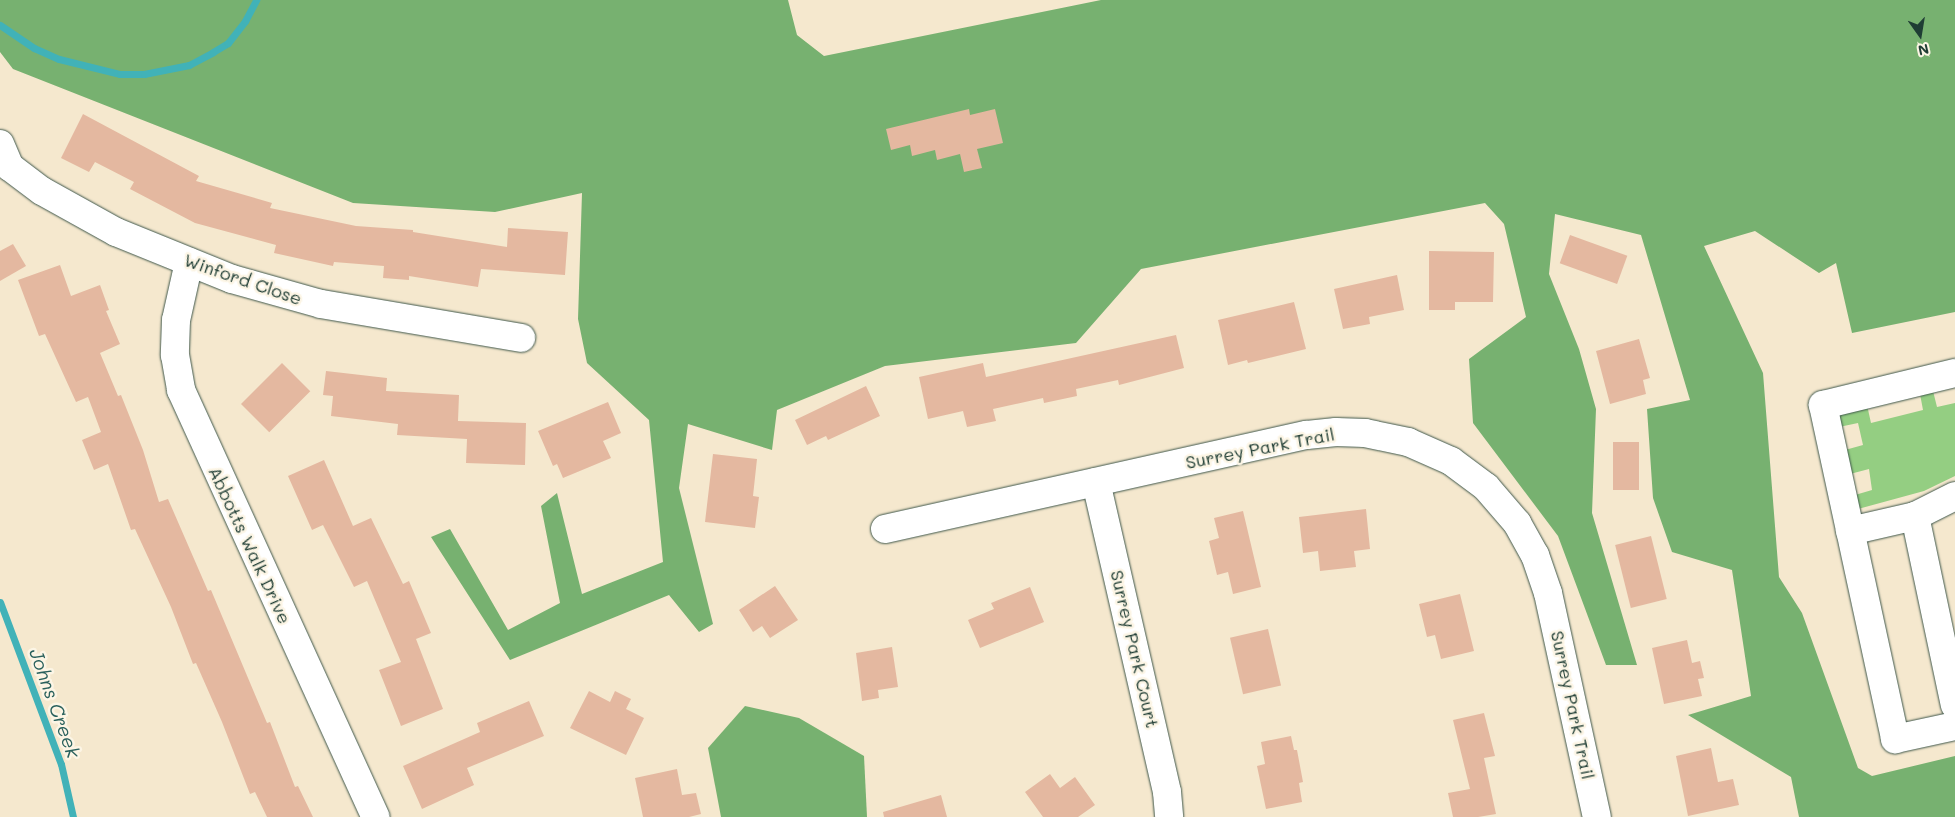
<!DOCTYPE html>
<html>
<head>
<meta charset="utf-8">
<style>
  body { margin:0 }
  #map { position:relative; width:1955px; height:817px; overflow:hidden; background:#f5e8ce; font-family:Mali,sans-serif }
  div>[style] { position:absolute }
  .green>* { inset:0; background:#94ce82 }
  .forest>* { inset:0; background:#77b170 }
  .stream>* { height:7px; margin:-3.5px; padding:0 3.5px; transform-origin:3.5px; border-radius:3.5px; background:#41b2b8 }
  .building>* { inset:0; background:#e4b8a0; transform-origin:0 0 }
  .roads { filter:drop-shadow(0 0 1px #3f574b) drop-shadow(0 0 1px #3f574b) }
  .minor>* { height:28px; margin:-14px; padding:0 14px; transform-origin:14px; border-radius:14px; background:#fff }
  span { translate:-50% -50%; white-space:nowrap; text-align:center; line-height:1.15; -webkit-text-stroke:5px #fcf5e5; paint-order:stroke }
  .street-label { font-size:18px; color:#1f3d34 }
  .water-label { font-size:19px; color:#29605c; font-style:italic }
  .north { position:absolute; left:1895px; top:10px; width:50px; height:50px; -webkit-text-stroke:4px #fcf5e5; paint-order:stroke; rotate:167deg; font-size:14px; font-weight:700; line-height:20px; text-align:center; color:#1f3d34 }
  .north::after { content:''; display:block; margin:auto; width:18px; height:22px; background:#1f3d34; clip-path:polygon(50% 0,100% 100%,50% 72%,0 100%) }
</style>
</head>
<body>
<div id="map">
  <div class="green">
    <i style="clip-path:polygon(1933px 391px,1937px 407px,1955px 403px,1955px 476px,1924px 491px,1858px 509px,1855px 495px,1872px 490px,1869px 469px,1850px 474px,1845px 450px,1863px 445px,1858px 423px,1839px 427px,1835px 412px,1867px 405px,1871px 423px,1923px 410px,1920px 394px)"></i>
  </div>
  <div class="forest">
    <i style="clip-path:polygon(0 0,788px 0,797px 35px,824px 56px,1101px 0,1955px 0,1955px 312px,1852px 333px,1836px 263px,1819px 273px,1755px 231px,1704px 246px,1763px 373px,1779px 577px,1802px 613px,1858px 768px,1872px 776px,1955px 756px,1955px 817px,1799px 817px,1791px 777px,1688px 715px,1751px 696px,1732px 570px,1672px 552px,1653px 498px,1647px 409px,1690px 400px,1641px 235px,1555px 214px,1549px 274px,1579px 349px,1596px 409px,1592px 513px,1637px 665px,1606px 665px,1558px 536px,1473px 423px,1469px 359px,1526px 317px,1504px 224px,1485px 203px,1141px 269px,1076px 343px,885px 366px,777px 410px,772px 450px,688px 424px,679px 488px,713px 624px,699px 632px,669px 595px,510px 660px,431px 537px,450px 529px,508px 630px,560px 603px,541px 506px,557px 493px,582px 594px,663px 562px,649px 420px,587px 363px,578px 319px,582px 193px,495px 212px,353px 203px,13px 69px,0 52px)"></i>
    <i style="clip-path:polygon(745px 706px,799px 718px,864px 756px,867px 817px,721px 817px,708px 748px)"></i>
  </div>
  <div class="stream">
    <i style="left:0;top:25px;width:41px;rotate:34.1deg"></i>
    <i style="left:34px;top:48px;width:27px;rotate:24deg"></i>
    <i style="left:59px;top:59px;width:63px;rotate:13.8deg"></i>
    <i style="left:120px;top:74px;width:24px"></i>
    <i style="left:144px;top:74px;width:46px;rotate:-11.3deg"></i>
    <i style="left:189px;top:65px;width:27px;rotate:-28deg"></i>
    <i style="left:213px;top:52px;width:17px;rotate:-31deg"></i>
    <i style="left:228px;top:43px;width:28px;rotate:-52deg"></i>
    <i style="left:245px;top:21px;width:24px;rotate:-62deg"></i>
    <i style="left:0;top:602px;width:173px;rotate:69.4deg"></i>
    <i style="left:61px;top:764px;width:54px;rotate:77.2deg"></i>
  </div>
  <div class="building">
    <i style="clip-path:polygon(969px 109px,970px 115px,995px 109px,1003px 143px,977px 149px,982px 168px,964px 172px,960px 154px,937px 160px,935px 150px,912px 156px,910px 145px,891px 150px,886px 129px)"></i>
    <i style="clip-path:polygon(83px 114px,199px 176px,196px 181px,272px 203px,270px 208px,356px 226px,413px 230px,413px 232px,507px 247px,508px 228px,568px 232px,565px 275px,481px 269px,478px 287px,409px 276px,409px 280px,383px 278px,384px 266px,334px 262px,333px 266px,274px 253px,276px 245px,195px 223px,130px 189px,134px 182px,95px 162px,89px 172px,61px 158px)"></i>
    <i style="left:1570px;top:235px;width:61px;height:30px;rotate:20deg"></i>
    <i style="clip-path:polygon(13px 244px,26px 266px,0 281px,0 251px)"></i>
    <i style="clip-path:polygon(1429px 251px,1494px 252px,1493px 302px,1455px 302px,1455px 310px,1429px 310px)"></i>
    <i style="clip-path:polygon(60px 265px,71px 296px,100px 285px,109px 310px,106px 311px,120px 344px,100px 353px,118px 396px,121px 395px,143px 450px,159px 502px,168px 499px,208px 591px,211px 590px,267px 723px,270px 722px,295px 787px,298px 786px,313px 817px,267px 817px,255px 792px,250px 794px,222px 722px,196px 663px,193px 664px,171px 607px,135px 529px,131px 530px,108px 464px,94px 470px,82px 440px,101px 432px,88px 397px,76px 402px,45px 334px,39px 336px,18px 280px)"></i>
    <i style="clip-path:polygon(1397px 275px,1404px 310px,1369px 317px,1370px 324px,1343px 329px,1334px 289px)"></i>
    <i style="clip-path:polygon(1294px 302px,1306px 349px,1248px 363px,1247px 360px,1228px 365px,1218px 320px)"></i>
    <i style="clip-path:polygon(1176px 335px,1184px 368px,1119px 385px,1118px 380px,1076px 389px,1077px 396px,1044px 403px,1043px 398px,993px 409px,996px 421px,967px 427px,963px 411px,928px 419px,919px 377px,983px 363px,986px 377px)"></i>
    <i style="clip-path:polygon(1639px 339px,1650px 378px,1643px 380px,1646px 394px,1610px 404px,1596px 351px)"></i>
    <i style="left:282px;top:363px;width:40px;height:58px;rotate:45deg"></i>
    <i style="clip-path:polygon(326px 371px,387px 378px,386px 391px,459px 395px,458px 421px,526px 423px,525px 465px,466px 463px,467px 439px,397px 435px,398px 424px,331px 416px,333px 396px,323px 395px)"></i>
    <i style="clip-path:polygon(866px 386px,880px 416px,828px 440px,826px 436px,807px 445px,795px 420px)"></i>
    <i style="clip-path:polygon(608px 402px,621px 433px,603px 441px,611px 458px,563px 478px,557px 464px,553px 466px,538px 431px)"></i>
    <i style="left:1613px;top:442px;width:26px;height:48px"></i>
    <i style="clip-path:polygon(713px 454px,757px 459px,753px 496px,759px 497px,755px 528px,705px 522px)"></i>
    <i style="clip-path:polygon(324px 460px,353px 526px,371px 518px,403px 584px,409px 581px,431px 633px,416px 639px,443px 709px,401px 726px,379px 670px,401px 662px,367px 581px,354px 587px,323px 525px,312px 530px,288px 476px)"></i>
    <i style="clip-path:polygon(1366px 509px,1370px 549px,1354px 551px,1356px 567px,1320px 571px,1318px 551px,1303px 553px,1299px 517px)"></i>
    <i style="clip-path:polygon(1243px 511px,1261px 587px,1233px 594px,1228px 572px,1217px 575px,1209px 541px,1219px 538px,1214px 518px)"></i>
    <i style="left:1651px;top:536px;width:65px;height:37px;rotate:76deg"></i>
    <i style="clip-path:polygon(775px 586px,798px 620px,770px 638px,762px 626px,753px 632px,739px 610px)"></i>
    <i style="clip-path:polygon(1030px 587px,1044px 622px,980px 648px,968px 620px,994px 609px,991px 603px)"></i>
    <i style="clip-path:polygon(1460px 594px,1474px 651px,1441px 659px,1435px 635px,1427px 637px,1419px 604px)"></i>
    <i style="left:1268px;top:629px;width:58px;height:39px;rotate:77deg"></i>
    <i style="clip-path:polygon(1687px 640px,1692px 663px,1700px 661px,1704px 678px,1698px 679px,1702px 696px,1664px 704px,1652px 648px)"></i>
    <i style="clip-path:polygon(892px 647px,898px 687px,878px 690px,879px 698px,862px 701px,856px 653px)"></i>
    <i style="clip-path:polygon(589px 691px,610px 702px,615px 691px,631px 699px,626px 709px,644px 718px,626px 755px,570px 728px)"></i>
    <i style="clip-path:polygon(529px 701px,544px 736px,467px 768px,474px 785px,422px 809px,403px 766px,480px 732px,477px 723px)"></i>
    <i style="clip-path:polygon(1484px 713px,1495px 756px,1484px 758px,1496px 814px,1478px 817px,1453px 817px,1448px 793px,1470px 789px,1453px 720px)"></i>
    <i style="clip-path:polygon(1291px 736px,1294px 750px,1297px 750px,1303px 782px,1299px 783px,1302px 802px,1266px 809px,1257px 766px,1265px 764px,1261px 742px)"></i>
    <i style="clip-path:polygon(1711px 748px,1718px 782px,1733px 779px,1739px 805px,1688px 816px,1676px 756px)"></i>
    <i style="clip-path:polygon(677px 769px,682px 795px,696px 793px,701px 814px,689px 817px,643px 817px,635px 778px)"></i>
    <i style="clip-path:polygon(1050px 774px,1060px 788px,1075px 777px,1095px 805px,1078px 817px,1043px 817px,1025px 792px)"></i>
    <i style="clip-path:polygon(941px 795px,947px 817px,884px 817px,883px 812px)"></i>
  </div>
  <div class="roads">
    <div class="minor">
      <i style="left:0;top:144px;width:25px;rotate:67deg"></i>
      <i style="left:10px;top:167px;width:40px;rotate:37deg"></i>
      <i style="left:42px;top:191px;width:85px;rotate:29deg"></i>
      <i style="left:116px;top:232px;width:125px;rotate:22.1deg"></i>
      <i style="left:232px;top:279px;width:92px;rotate:15.7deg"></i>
      <i style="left:321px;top:304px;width:203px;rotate:9.6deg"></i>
      <i style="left:189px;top:262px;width:59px;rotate:102.6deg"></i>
      <i style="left:176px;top:320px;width:35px;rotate:92deg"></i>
      <i style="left:175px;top:355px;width:36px;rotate:80deg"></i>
      <i style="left:181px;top:390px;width:469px;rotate:65.5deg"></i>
      <i style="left:1955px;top:373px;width:136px;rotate:166.4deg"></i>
      <i style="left:1823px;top:405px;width:342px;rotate:77.8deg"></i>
      <i style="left:1895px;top:739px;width:61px;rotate:-12.2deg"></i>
      <i style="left:1096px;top:482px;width:318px;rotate:77.1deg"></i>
      <i style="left:1167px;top:792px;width:25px;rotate:85deg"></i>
      <i style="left:1955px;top:496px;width:45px;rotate:153.4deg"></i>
      <i style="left:1915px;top:516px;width:193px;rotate:78.1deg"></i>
      <i style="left:885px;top:529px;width:432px;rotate:-12.6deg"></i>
      <i style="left:1307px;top:435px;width:29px;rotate:-6deg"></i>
      <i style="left:1336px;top:432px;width:29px;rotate:2deg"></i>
      <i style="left:1365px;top:433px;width:44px;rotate:11.8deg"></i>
      <i style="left:1408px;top:442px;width:47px;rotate:23.8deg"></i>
      <i style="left:1451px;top:461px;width:44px;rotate:36.6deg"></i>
      <i style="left:1486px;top:487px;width:48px;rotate:49.3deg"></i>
      <i style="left:1517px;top:523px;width:37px;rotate:61deg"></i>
      <i style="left:1535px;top:555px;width:40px;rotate:71.1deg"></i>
      <i style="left:1548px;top:593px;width:229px;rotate:77.7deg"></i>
      <i style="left:1850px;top:531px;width:67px;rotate:-13deg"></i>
    </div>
  </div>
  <div class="street-label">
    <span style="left:243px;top:279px;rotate:19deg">Winford Close</span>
    <span style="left:1260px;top:448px;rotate:-11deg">Surrey Park Trail</span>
    <span style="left:250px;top:545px;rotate:65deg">Abbotts Walk Drive</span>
    <span style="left:1135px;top:649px;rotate:77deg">Surrey Park Court</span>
    <span style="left:1573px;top:705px;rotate:78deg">Surrey Park Trail</span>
  </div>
  <div class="water-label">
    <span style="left:55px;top:703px;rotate:70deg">Johns Creek</span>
  </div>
  <div class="north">N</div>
</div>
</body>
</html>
